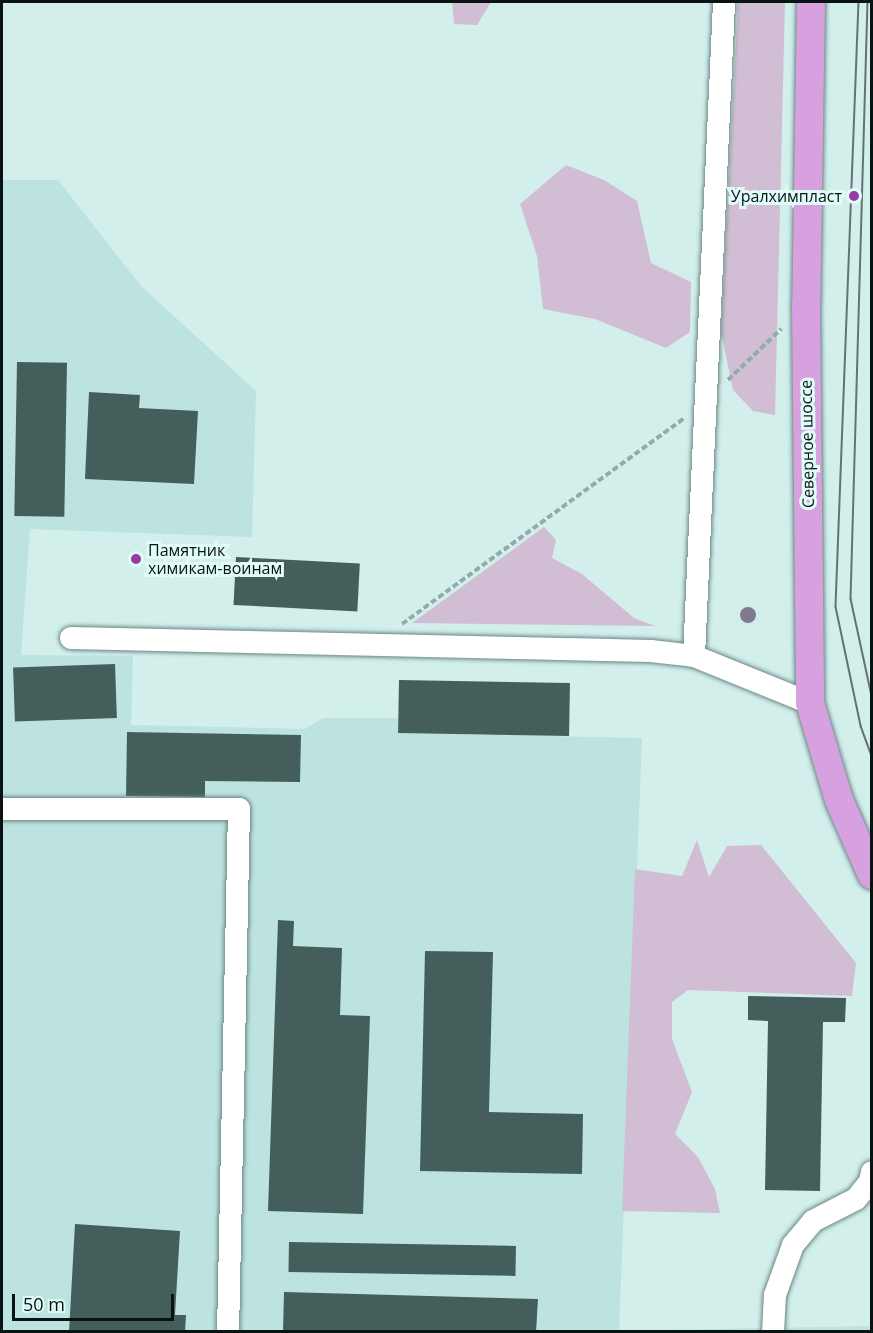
<!DOCTYPE html>
<html>
<head>
<meta charset="utf-8">
<style>
  body { margin:0 }
  #map { position:relative; width:873px; height:1333px; overflow:hidden; background:#d2efec; font-family:"Open Sans",sans-serif }
  div>[style] { position:absolute }
  .built>* { inset:0; background:#bce3df }
  .green>* { inset:0; background:#d1bed4 }
  .building>* { inset:0; background:#445e5c; transform-origin:0 0 }
  .path>* { height:4px; margin-top:-2px; transform-origin:0; background:repeating-linear-gradient(90deg,#94aba9 0 6px,transparent 0 9px) }
  .roads { filter:drop-shadow(0 0 2px #6c8785) drop-shadow(0 0 2px #6c8785) }
  .minor>* { height:22px; margin:-11px; padding:0 11px; transform-origin:11px; border-radius:11px; background:#fff }
  .major>* { height:28px; margin:-14px; padding:0 14px; transform-origin:14px; border-radius:14px; background:#d7a1e0 }
  .tram>* { height:1.5px; margin:-0.75px; padding:0 0.75px; transform-origin:0.75px; border-radius:0.75px; background:#627472 }
  .trees>* { width:16px; height:16px; margin:-8px; border-radius:50%; background:#817a8f }
  .dots>* { width:16px; height:16px; translate:-50% -50%; box-sizing:border-box; border:3px solid #dffcf9; border-radius:50% }
  span { translate:-50% -50%; white-space:nowrap; text-align:center; line-height:1.15; -webkit-text-stroke:6px #dffcf9; paint-order:stroke }
  .poi-label { font-size:16px; color:#091312 }
  .right { translate:-100% -50%; text-align:right }
  .left { translate:0 -50%; text-align:left }
  .street-label { font-size:16px; color:#091312 }
  .frame { position:absolute; inset:0; border:3px solid #091312; pointer-events:none }
  .scale { position:absolute; left:12px; top:1294px; width:162px; height:27px; box-sizing:border-box; border:3px solid #091312; border-top:0; padding-left:8px; font-size:18px; line-height:21px; white-space:nowrap; color:#091312; -webkit-text-stroke:4px #dffcf9; paint-order:stroke }
</style>
</head>
<body>
<div id="map">
  <div class="built">
    <i style="clip-path:polygon(2px 180px,58px 180px,141px 286px,256px 391px,252px 537px,30px 529px,21px 655px,133px 656px,131px 725px,305px 729px,323px 718px,398px 718px,398px 733px,642px 738px,619px 1331px,871px 1326px,871px 1331px,2px 1332px)"></i>
  </div>
  <div class="green">
    <i style="clip-path:polygon(452px 2px,491px 2px,477px 25px,454px 24px)"></i>
    <i style="clip-path:polygon(738px 2px,785px 2px,775px 415px,753px 411px,733px 390px,721px 332px)"></i>
    <i style="clip-path:polygon(566px 165px,604px 180px,637px 201px,651px 263px,691px 282px,690px 332px,666px 348px,595px 319px,543px 309px,537px 256px,520px 204px)"></i>
    <i style="clip-path:polygon(544px 527px,556px 540px,552px 558px,582px 574px,634px 618px,655px 626px,412px 623px)"></i>
    <i style="clip-path:polygon(697px 840px,709px 877px,727px 846px,761px 845px,856px 963px,852px 996px,688px 990px,672px 1002px,672px 1039px,692px 1092px,675px 1134px,698px 1157px,715px 1189px,720px 1213px,622px 1211px,635px 869px,682px 876px)"></i>
  </div>
  <div class="building">
    <i style="left:17px;top:362px;width:50px;height:154px;rotate:1deg"></i>
    <i style="clip-path:polygon(89px 392px,140px 395px,139px 408px,198px 411px,194px 484px,85px 479px)"></i>
    <i style="left:236px;top:557px;width:124px;height:48px;rotate:3deg"></i>
    <i style="left:115px;top:664px;width:54px;height:102px;rotate:88deg"></i>
    <i style="left:399px;top:680px;width:171px;height:53px;rotate:1deg"></i>
    <i style="clip-path:polygon(127px 732px,301px 735px,300px 782px,205px 781px,205px 797px,126px 796px)"></i>
    <i style="clip-path:polygon(278px 920px,294px 921px,293px 946px,342px 948px,340px 1015px,370px 1016px,363px 1214px,268px 1211px)"></i>
    <i style="clip-path:polygon(425px 951px,493px 952px,489px 1112px,583px 1114px,582px 1174px,420px 1171px)"></i>
    <i style="clip-path:polygon(748px 996px,846px 998px,845px 1022px,823px 1022px,820px 1191px,765px 1190px,768px 1021px,748px 1020px)"></i>
    <i style="clip-path:polygon(75px 1224px,180px 1231px,175px 1315px,186px 1315px,185px 1332px,69px 1332px)"></i>
    <i style="left:289px;top:1242px;width:227px;height:30px;rotate:1deg"></i>
    <i style="clip-path:polygon(284px 1292px,538px 1299px,536px 1332px,283px 1332px)"></i>
  </div>
  <div class="path">
    <i style="left:728px;top:380px;width:74px;rotate:-43.9deg"></i>
    <i style="left:402px;top:624px;width:349px;rotate:-36.1deg"></i>
  </div>
  <div class="roads">
    <div class="minor">
      <i style="left:71px;top:638px;width:580px;rotate:1.28deg"></i>
      <i style="left:651px;top:651px;width:43px;rotate:6.6deg"></i>
      <i style="left:694px;top:656px;width:125px;rotate:22.1deg"></i>
      <i style="left:694px;top:656px;width:655px;rotate:-87.37deg"></i>
      <i style="left:2px;top:809px;width:237px"></i>
      <i style="left:239px;top:809px;width:523px;rotate:91.2deg"></i>
      <i style="left:773px;top:1332px;width:37px;rotate:-87deg"></i>
      <i style="left:775px;top:1295px;width:53px;rotate:-70.2deg"></i>
      <i style="left:793px;top:1245px;width:31px;rotate:-50deg"></i>
      <i style="left:813px;top:1221px;width:48px;rotate:-27.1deg"></i>
      <i style="left:856px;top:1199px;width:22px;rotate:-51deg"></i>
      <i style="left:870px;top:1182px;width:10px;rotate:-79deg"></i>
    </div>
    <div class="major">
      <i style="left:811px;top:2px;width:303px;rotate:90.9deg"></i>
      <i style="left:806px;top:305px;width:398px;rotate:89.4deg"></i>
      <i style="left:810px;top:703px;width:101px;rotate:73.4deg"></i>
      <i style="left:839px;top:800px;width:82px;rotate:66.3deg"></i>
    </div>
  </div>
  <div class="tram">
    <i style="left:859px;top:2px;width:605px;rotate:92.18deg"></i>
    <i style="left:836px;top:607px;width:122px;rotate:78.1deg"></i>
    <i style="left:861px;top:726px;width:32px;rotate:70deg"></i>
    <i style="left:868px;top:2px;width:597px;rotate:91.63deg"></i>
    <i style="left:851px;top:599px;width:99px;rotate:77.8deg"></i>
  </div>
  <div class="trees">
    <i style="left:748px;top:615px"></i>
  </div>
  <div class="dots">
    <i style="left:854px;top:196px;background:#963aa5"></i>
    <i style="left:136px;top:559px;background:#963aa5"></i>
  </div>
  <div class="poi-label">
    <span class="right" style="left:842px;top:196px">Уралхимпласт</span>
    <span class="left" style="left:148px;top:559px">Памятник<br>химикам-воинам</span>
  </div>
  <div class="street-label">
    <span style="left:807px;top:444px;rotate:-91deg">Северное шоссе</span>
  </div>
  <div class="frame"></div>
  <div class="scale">50 m</div>
</div>
</body>
</html>
